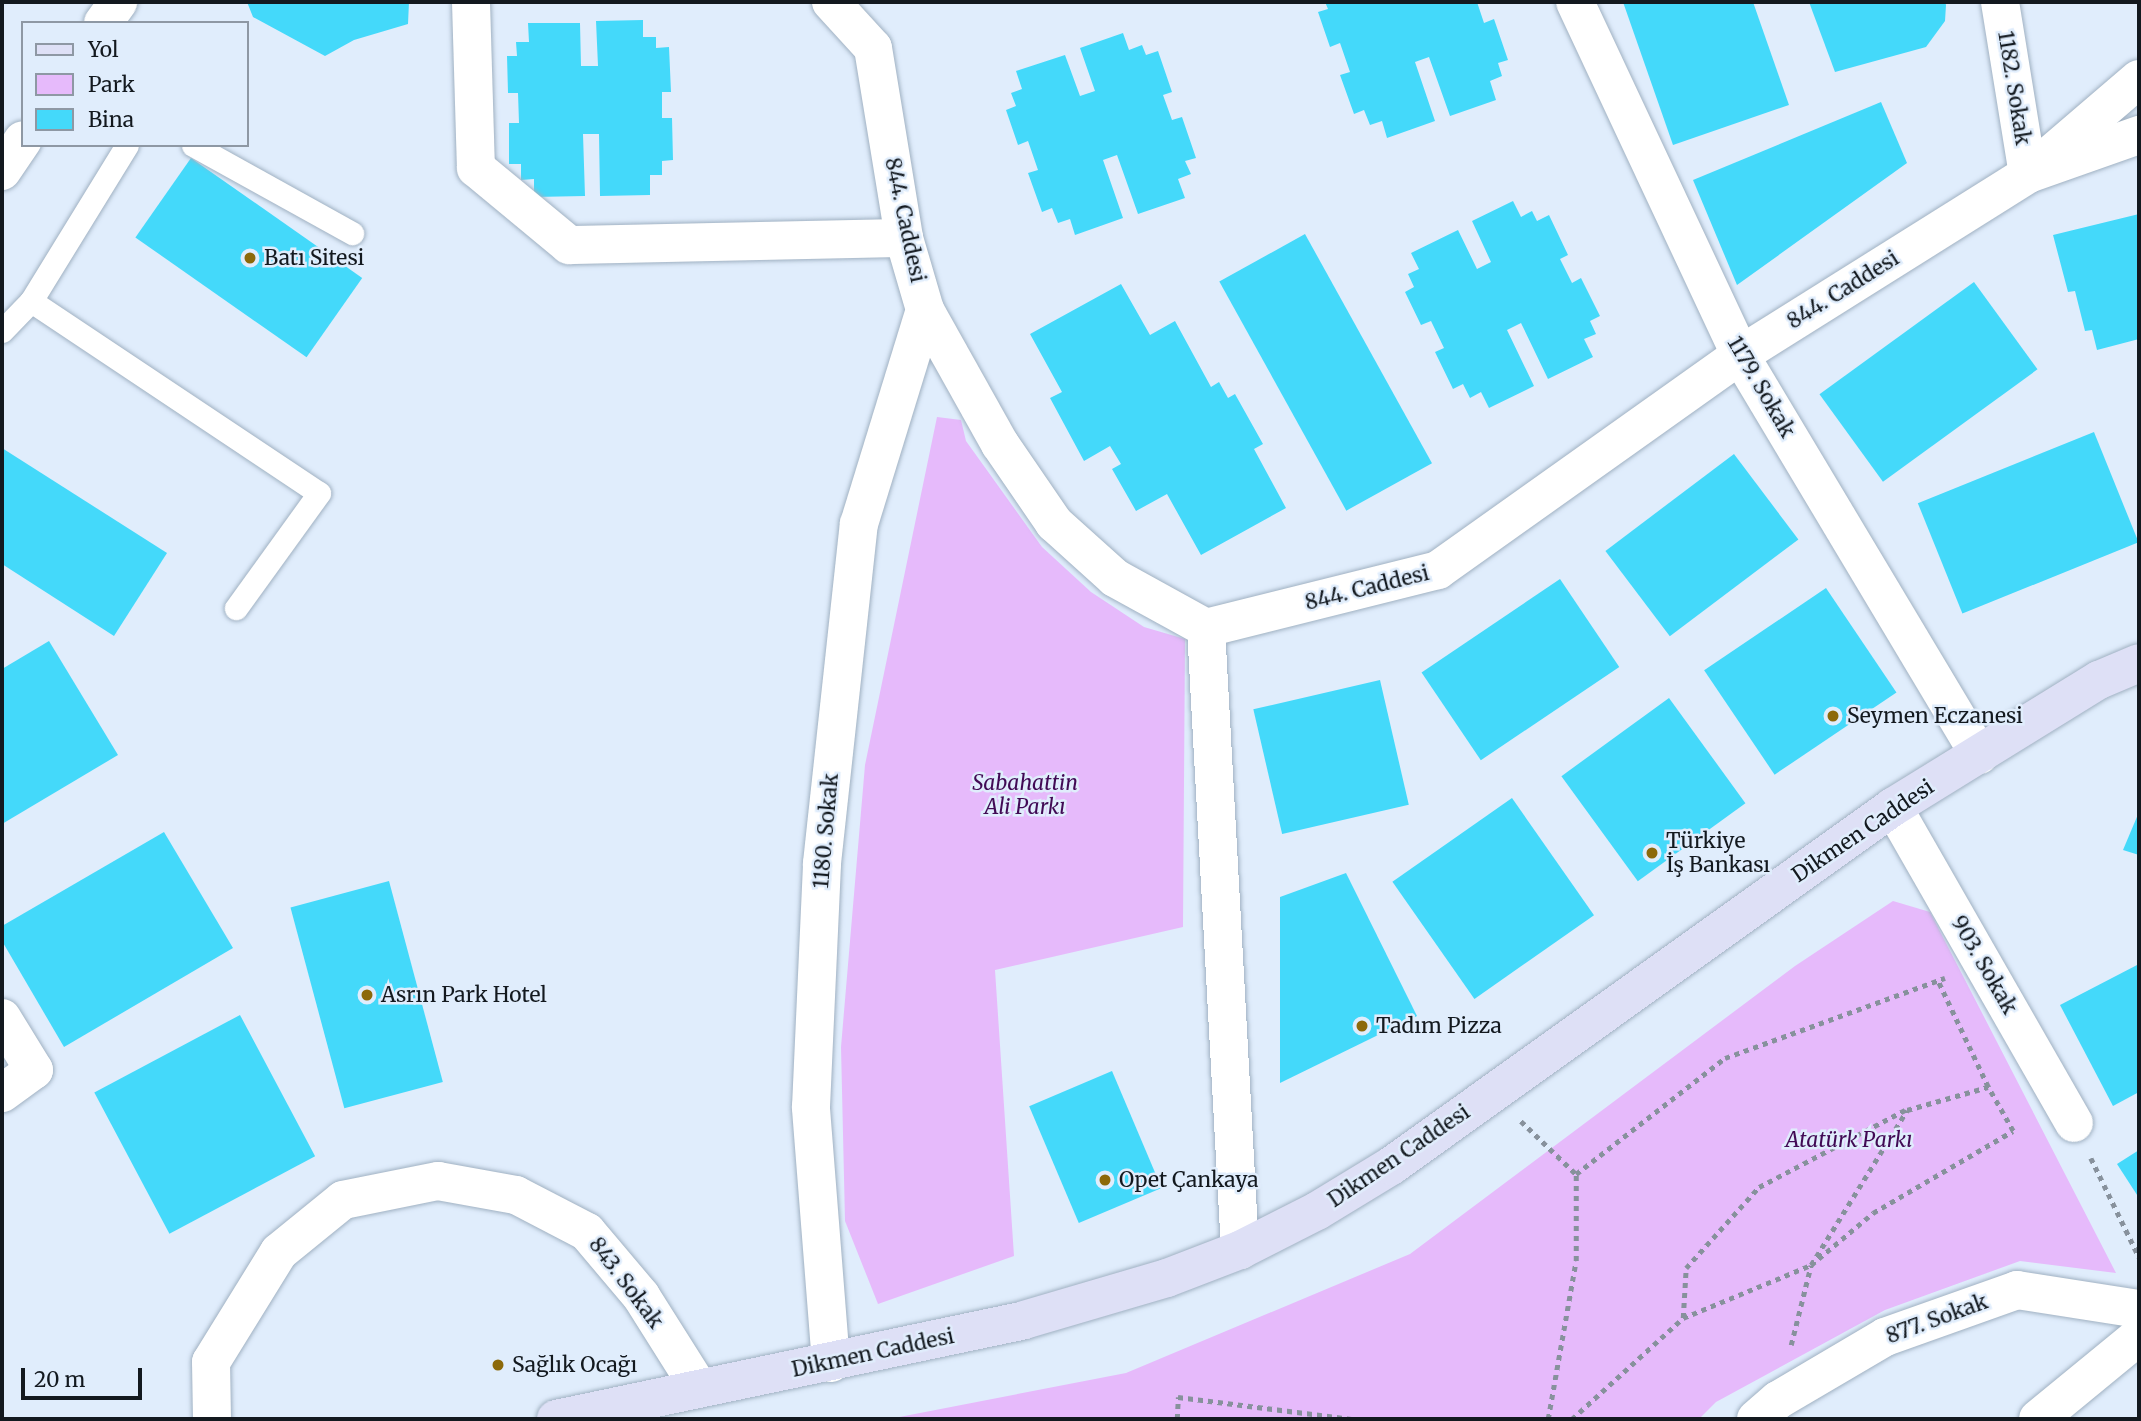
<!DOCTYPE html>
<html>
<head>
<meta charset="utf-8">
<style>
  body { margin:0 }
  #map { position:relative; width:2141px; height:1421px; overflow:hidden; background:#e0edfc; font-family:Merriweather,serif }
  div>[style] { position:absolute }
  .green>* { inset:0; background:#e6bafb }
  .building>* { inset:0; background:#44d9fa; transform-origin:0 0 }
  .path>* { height:4.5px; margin-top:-2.25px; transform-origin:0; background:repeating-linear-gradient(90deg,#87919c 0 5px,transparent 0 10px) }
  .roads { filter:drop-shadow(0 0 2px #a0b1c2) drop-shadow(0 0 2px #a0b1c2) }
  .service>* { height:23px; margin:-11.5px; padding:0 11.5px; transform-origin:11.5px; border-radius:11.5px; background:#fff }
  .minor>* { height:38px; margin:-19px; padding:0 19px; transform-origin:19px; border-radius:19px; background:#fff }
  .primary>* { height:38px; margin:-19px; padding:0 19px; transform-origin:19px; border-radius:19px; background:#dee0f6 }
  .dots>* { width:19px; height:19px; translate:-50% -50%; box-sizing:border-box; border:4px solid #e0edfc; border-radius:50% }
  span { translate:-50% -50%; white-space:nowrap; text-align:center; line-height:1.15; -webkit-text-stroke:5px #e0edfc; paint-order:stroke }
  .street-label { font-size:21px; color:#13191f }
  .poi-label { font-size:21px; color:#13191f }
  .left { translate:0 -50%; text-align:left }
  .park-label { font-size:21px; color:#410a55; font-style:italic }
  .frame { position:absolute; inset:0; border:4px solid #13191f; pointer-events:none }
  .legend { position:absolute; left:21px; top:21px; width:228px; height:126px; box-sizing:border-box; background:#e0edfc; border:2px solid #8e98a4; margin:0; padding:9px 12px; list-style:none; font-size:21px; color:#13191f }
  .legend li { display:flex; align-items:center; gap:14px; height:35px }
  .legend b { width:35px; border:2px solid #8e98a4 }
  .scale { position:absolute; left:21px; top:1368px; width:121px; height:32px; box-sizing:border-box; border:4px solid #13191f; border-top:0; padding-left:9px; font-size:21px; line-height:24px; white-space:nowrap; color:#13191f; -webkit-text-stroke:5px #e0edfc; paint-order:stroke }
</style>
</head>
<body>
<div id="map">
  <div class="green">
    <i style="clip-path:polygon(937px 417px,961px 420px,966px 441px,1042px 547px,1091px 592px,1144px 627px,1185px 639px,1183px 927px,995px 970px,1014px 1256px,878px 1304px,845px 1221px,841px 1047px,865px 765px)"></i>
    <i style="clip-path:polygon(1893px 901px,1930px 912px,2116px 1273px,2020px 1261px,1885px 1310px,1716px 1402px,1699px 1419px,889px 1419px,1126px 1373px,1410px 1254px,1795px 966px)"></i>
  </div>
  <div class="building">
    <i style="clip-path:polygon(247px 2px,409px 2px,408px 24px,354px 40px,325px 56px,253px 17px)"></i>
    <i style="clip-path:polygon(1325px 2px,1477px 2px,1484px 23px,1494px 19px,1508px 60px,1498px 63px,1502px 76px,1490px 81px,1496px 100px,1450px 116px,1429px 57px,1415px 62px,1435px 121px,1387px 138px,1382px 121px,1370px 125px,1364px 110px,1354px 114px,1340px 75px,1350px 72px,1340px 43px,1330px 47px,1318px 12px,1328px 9px)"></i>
    <i style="clip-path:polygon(1623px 2px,1753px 2px,1789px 105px,1673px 145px)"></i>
    <i style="clip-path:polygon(1809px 2px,1945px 2px,1946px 5px,1945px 21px,1926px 47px,1835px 72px)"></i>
    <i style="clip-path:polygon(643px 20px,643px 37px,656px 37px,656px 48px,669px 47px,671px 92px,662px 92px,662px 118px,672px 118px,673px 160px,662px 161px,662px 175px,650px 175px,650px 195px,600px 196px,599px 134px,583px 134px,585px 196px,534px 197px,534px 179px,521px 180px,521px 164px,509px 164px,509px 123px,519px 123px,518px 93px,508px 93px,507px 56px,517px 56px,516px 42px,529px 42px,528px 23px,580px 23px,581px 66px,598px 66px,596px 21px)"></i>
    <i style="clip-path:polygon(1123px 33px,1129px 50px,1142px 45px,1146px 55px,1158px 51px,1172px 92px,1163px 95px,1172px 120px,1182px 117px,1196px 158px,1185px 161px,1191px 174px,1178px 179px,1185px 198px,1138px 214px,1117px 155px,1103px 160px,1123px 218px,1075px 235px,1070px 219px,1058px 223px,1052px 208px,1042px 212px,1028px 173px,1038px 170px,1028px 141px,1018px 145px,1006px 110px,1016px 106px,1011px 93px,1022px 89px,1016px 71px,1065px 55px,1080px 96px,1095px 91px,1080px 48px)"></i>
    <i style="clip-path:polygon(1881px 102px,1907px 163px,1737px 285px,1693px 180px)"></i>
    <i style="left:191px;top:158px;width:209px;height:97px;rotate:35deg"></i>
    <i style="clip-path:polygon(1513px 201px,1521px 217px,1532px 211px,1537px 221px,1549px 215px,1568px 255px,1560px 259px,1572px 283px,1581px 278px,1600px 316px,1590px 321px,1596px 334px,1584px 339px,1593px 357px,1548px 379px,1521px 323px,1507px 330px,1534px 386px,1489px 408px,1481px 392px,1470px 398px,1463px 384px,1453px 389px,1435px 352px,1444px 348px,1431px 321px,1421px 325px,1405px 292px,1414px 287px,1408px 274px,1419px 269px,1411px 253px,1458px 230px,1477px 269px,1491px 262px,1472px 221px)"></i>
    <i style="clip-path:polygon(2139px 214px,2139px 339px,2097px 350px,2092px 330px,2085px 331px,2075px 291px,2068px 292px,2053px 235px)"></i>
    <i style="left:1305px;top:234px;width:262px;height:98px;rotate:61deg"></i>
    <i style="left:1974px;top:282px;width:108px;height:191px;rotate:54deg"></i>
    <i style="clip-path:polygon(1121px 284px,1150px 335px,1175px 321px,1211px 387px,1219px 382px,1228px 398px,1235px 394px,1263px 444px,1254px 449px,1286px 508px,1201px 555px,1167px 494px,1136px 511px,1112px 469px,1121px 464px,1110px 446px,1084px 461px,1050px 398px,1062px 392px,1030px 334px)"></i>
    <i style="left:2094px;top:432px;width:119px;height:190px;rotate:68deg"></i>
    <i style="clip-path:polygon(2px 448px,167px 553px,114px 636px,2px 564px)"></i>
    <i style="left:1734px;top:454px;width:107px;height:161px;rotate:53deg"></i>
    <i style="left:1560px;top:579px;width:106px;height:167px;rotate:56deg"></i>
    <i style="left:1826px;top:588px;width:126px;height:147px;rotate:56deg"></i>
    <i style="clip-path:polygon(49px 641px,118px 755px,2px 824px,2px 669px)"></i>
    <i style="left:1380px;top:680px;width:128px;height:130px;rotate:77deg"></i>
    <i style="left:1669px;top:698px;width:130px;height:133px;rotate:54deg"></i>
    <i style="left:1512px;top:798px;width:143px;height:146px;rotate:55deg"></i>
    <i style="clip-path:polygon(2139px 812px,2139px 855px,2123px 850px)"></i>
    <i style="clip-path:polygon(164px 832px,233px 948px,64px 1047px,2px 941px,2px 926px)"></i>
    <i style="clip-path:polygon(1346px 873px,1417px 1016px,1280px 1083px,1280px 897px)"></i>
    <i style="left:389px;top:881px;width:208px;height:102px;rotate:75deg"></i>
    <i style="clip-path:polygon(2139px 964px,2139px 1092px,2113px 1106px,2060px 1005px)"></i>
    <i style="left:240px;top:1015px;width:160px;height:165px;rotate:62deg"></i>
    <i style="left:1112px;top:1071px;width:127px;height:90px;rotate:67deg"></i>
    <i style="clip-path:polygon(2139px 1150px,2139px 1198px,2117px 1164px)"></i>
  </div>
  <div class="path">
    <i style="left:1521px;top:1121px;width:76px;rotate:43.9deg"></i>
    <i style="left:2091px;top:1158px;width:110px;rotate:64.1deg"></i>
    <i style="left:1683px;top:1318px;width:50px;rotate:-86.6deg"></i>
    <i style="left:1686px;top:1268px;width:109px;rotate:-48deg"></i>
    <i style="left:1759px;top:1187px;width:165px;rotate:-27.8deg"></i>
    <i style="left:1791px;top:1345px;width:82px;rotate:-76deg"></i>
    <i style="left:1811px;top:1265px;width:81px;rotate:-40deg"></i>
    <i style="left:1873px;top:1213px;width:162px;rotate:-30.4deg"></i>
    <i style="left:2013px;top:1131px;width:51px;rotate:-119.6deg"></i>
    <i style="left:1177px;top:1419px;width:22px;rotate:-87deg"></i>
    <i style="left:1178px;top:1397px;width:175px;rotate:7.2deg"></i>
    <i style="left:1548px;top:1419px;width:160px;rotate:-80deg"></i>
    <i style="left:1576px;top:1261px;width:87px;rotate:-90deg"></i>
    <i style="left:1576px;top:1174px;width:189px;rotate:-37.9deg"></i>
    <i style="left:1725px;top:1058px;width:234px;rotate:-20deg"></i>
    <i style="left:1572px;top:1419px;width:150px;rotate:-42.3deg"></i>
    <i style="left:1683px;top:1318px;width:139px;rotate:-22.5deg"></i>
    <i style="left:1811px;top:1265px;width:182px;rotate:-58.2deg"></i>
    <i style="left:1907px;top:1110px;width:84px;rotate:-15.9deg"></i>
    <i style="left:1988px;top:1087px;width:117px;rotate:-115.3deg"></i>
  </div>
  <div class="roads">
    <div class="service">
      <i style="left:193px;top:145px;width:182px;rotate:29deg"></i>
      <i style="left:31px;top:301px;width:346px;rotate:33.7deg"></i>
      <i style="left:319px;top:493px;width:142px;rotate:125.8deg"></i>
      <i style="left:2px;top:331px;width:42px;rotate:-46deg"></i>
      <i style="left:31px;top:301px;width:183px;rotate:-58.4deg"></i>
    </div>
    <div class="minor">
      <i style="left:471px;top:2px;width:166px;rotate:88.3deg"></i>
      <i style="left:476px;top:168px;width:121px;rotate:39.6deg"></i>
      <i style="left:569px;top:245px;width:335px;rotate:-1.2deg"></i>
      <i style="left:831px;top:2px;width:62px;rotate:47.6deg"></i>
      <i style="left:873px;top:48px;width:193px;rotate:80.7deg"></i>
      <i style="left:904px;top:238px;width:75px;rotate:73.7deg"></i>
      <i style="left:925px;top:310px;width:154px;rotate:60.8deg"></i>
      <i style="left:1000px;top:444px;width:96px;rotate:55.6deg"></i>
      <i style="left:1054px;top:523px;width:82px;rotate:42deg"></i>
      <i style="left:1115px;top:578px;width:104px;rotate:28.8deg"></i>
      <i style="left:1206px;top:628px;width:239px;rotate:-14deg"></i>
      <i style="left:1438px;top:570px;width:371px;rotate:-35.4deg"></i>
      <i style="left:1740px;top:355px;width:340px;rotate:-32.1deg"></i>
      <i style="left:2028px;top:174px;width:146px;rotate:-40.6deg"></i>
      <i style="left:1575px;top:2px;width:390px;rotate:64.9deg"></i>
      <i style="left:1740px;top:355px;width:466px;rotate:59.1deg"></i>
      <i style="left:2000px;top:2px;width:174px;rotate:80.8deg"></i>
      <i style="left:2028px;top:174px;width:118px;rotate:-19.4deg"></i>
      <i style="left:103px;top:23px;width:26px;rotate:-54deg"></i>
      <i style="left:2px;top:171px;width:37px;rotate:-56deg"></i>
      <i style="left:1206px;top:628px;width:623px;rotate:86.87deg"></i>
      <i style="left:1893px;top:807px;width:364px;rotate:60.2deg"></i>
      <i style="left:2px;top:1018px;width:61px;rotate:58.4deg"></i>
      <i style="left:34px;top:1070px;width:39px;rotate:144deg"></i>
      <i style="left:831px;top:1363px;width:257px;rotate:-94.5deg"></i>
      <i style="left:811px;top:1107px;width:244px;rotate:-87.4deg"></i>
      <i style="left:822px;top:863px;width:341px;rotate:-83.8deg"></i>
      <i style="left:859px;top:524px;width:224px;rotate:-72.9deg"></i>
      <i style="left:212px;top:1419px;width:57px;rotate:-91deg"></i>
      <i style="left:211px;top:1362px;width:129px;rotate:-58.3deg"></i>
      <i style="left:279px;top:1252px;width:82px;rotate:-39.1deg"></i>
      <i style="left:343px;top:1200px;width:97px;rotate:-11.3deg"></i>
      <i style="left:438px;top:1181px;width:79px;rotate:10.2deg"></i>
      <i style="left:516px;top:1195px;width:80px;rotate:27.5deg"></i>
      <i style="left:587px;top:1232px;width:84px;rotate:49.8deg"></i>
      <i style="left:641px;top:1296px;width:109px;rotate:57.8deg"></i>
      <i style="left:1756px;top:1419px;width:29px;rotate:-41deg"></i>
      <i style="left:1778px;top:1400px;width:124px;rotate:-30.5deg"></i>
      <i style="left:1885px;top:1337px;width:140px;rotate:-19.6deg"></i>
      <i style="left:2017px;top:1290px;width:123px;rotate:8.9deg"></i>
      <i style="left:2038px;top:1419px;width:131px;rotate:-39.4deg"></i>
    </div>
    <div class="primary">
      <i style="left:556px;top:1419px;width:478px;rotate:-11.9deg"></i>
      <i style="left:1024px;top:1320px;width:149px;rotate:-16.4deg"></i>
      <i style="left:1167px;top:1278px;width:78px;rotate:-21deg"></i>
      <i style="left:1240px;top:1250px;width:86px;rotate:-26.9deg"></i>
      <i style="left:1317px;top:1211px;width:87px;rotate:-31.3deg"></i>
      <i style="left:1391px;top:1166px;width:617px;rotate:-35.57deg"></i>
      <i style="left:1893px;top:807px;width:242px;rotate:-31.7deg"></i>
      <i style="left:2099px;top:680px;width:43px;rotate:-23deg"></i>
    </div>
  </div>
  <div class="dots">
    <i style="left:250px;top:258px;background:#8c690a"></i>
    <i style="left:1833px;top:716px;background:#8c690a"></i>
    <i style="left:1652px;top:853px;background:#8c690a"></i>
    <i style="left:367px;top:995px;background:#8c690a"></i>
    <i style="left:1362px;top:1026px;background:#8c690a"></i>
    <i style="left:1105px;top:1180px;background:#8c690a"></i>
    <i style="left:498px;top:1365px;background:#8c690a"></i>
  </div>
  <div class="street-label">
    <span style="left:2014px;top:88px;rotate:81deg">1182. Sokak</span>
    <span style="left:905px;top:220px;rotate:78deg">844. Caddesi</span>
    <span style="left:1843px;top:290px;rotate:-32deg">844. Caddesi</span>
    <span style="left:1761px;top:387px;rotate:60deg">1179. Sokak</span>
    <span style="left:1367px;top:588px;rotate:-14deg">844. Caddesi</span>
    <span style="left:826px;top:831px;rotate:-85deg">1180. Sokak</span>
    <span style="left:1863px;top:831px;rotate:-34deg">Dikmen Caddesi</span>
    <span style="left:1984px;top:965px;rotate:60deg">903. Sokak</span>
    <span style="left:1399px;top:1156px;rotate:-34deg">Dikmen Caddesi</span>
    <span style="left:626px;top:1283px;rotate:53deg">843. Sokak</span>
    <span style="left:1937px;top:1319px;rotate:-20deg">877. Sokak</span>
    <span style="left:873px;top:1353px;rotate:-12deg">Dikmen Caddesi</span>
  </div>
  <div class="poi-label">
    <span class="left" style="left:264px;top:258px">Batı Sitesi</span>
    <span class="left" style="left:1847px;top:716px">Seymen Eczanesi</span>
    <span class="left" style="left:1666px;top:853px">Türkiye<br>İş Bankası</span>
    <span class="left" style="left:381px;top:995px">Asrın Park Hotel</span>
    <span class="left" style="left:1376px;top:1026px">Tadım Pizza</span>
    <span class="left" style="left:1119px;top:1180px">Opet Çankaya</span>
    <span class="left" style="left:512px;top:1365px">Sağlık Ocağı</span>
  </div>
  <div class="park-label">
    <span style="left:1025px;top:795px">Sabahattin<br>Ali Parkı</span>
    <span style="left:1849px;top:1140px">Atatürk Parkı</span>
  </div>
  <div class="frame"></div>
  <ul class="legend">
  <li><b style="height:9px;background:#dee0f6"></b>Yol</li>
  <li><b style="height:19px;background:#e6bafb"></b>Park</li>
  <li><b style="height:19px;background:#44d9fa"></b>Bina</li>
  </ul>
  <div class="scale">20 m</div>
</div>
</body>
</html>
